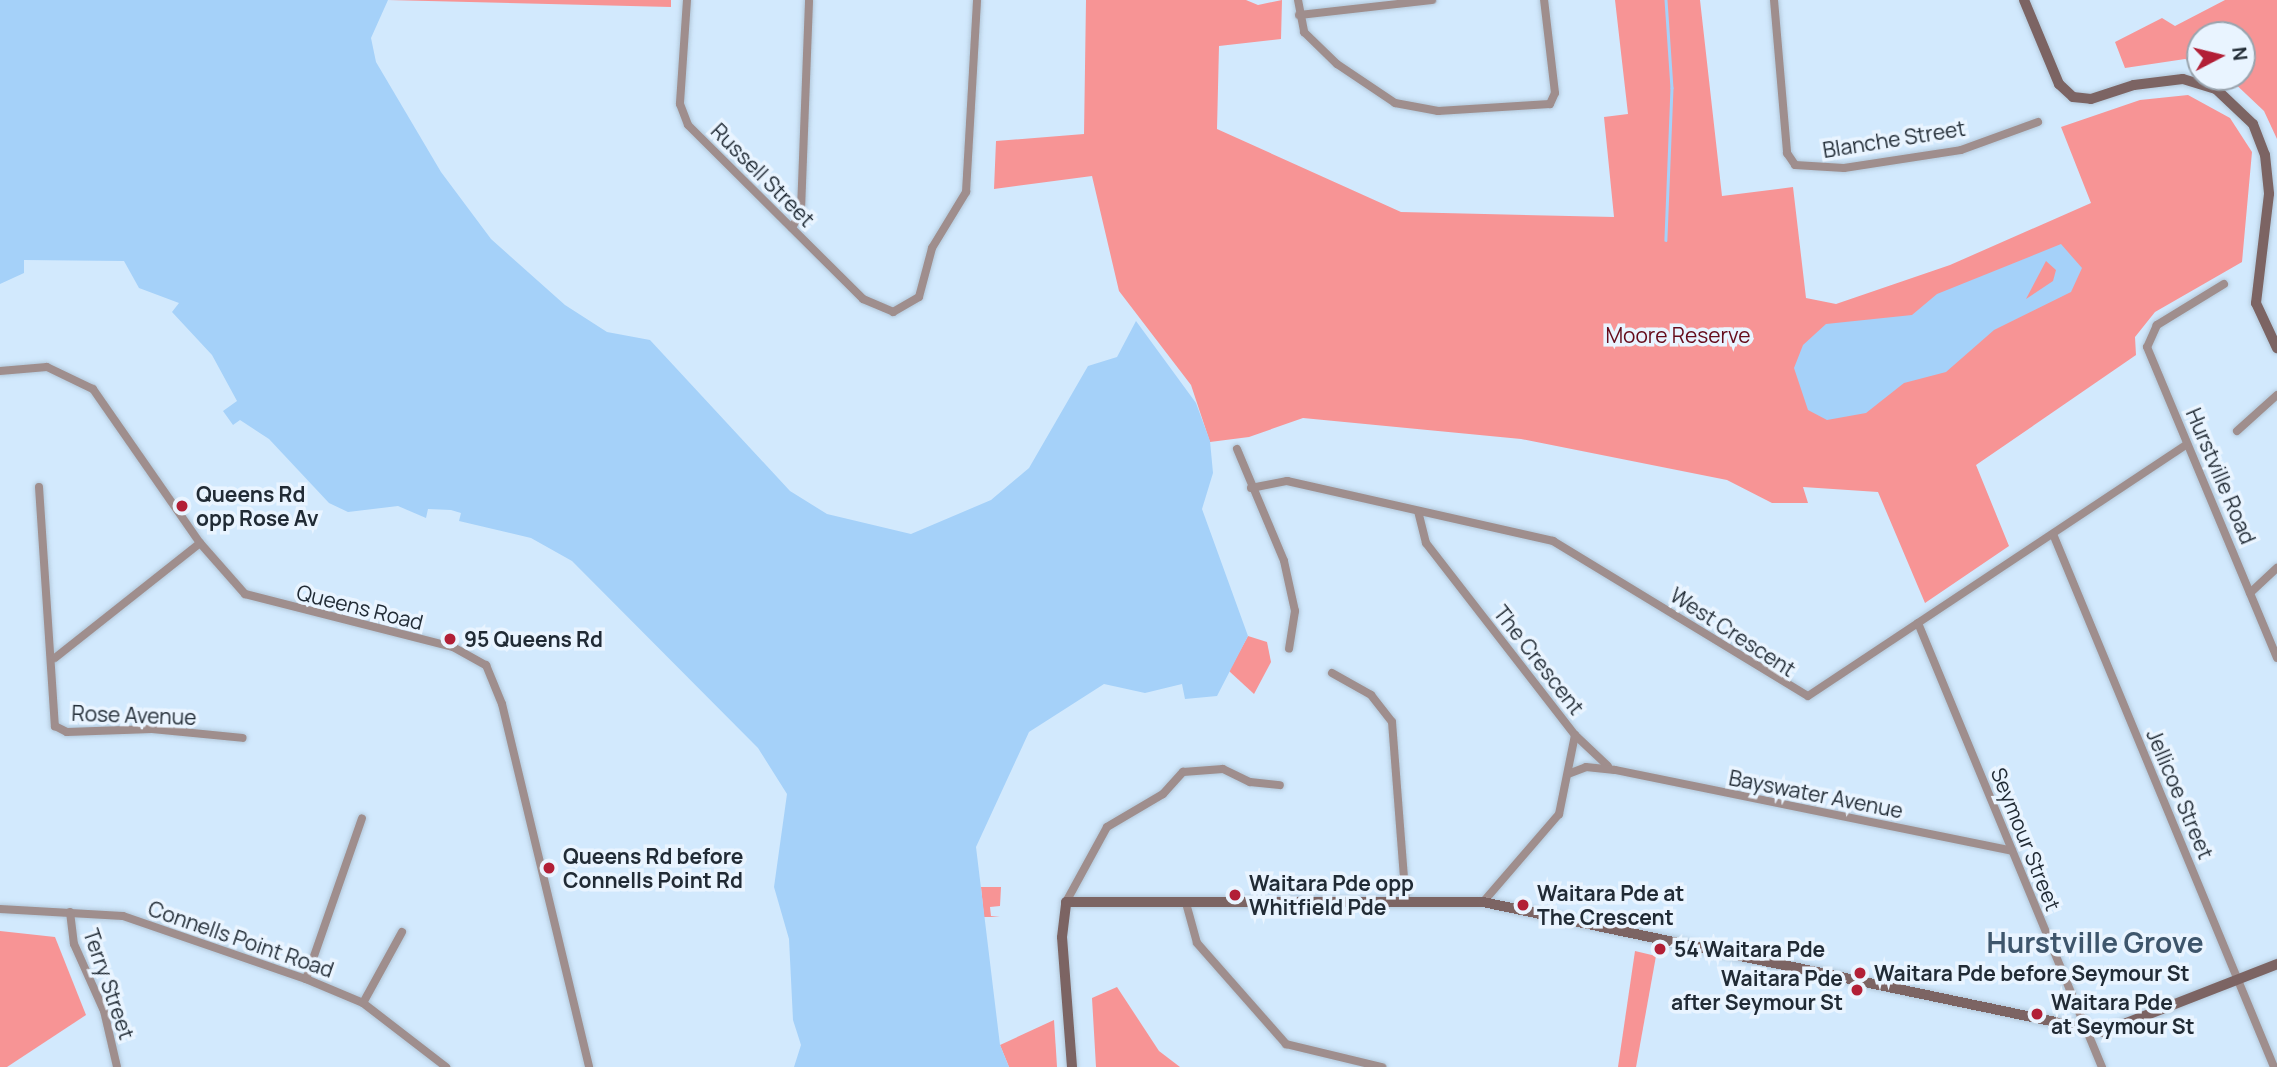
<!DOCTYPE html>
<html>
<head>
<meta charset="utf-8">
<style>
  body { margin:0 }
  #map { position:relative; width:2277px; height:1067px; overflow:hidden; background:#d2e9fd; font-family:Manrope,sans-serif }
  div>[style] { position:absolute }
  .green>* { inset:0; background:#f79495 }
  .water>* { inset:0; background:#a5d1f9 }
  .stream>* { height:2.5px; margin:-1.25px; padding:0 1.25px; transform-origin:1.25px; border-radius:1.25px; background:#a5d1f9 }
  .roads { filter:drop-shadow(0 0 2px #b2c7d9) drop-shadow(0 0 2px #b2c7d9) }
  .street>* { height:8px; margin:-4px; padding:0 4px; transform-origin:4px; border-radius:4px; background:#9f8e8d }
  .secondary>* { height:10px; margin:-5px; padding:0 5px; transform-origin:5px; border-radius:5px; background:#7c6463 }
  .dots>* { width:19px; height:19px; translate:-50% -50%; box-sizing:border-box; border:4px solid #e9f4ff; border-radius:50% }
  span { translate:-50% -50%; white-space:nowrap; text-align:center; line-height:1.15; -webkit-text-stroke:7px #e9f4ff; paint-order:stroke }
  .street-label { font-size:21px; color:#212b35 }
  .park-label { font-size:21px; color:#650b1a }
  .poi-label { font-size:21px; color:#212b35; font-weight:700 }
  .left { translate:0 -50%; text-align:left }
  .right { translate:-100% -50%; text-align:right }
  .district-label { font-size:28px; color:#3e566c; font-weight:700 }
  .north { position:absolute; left:2186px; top:21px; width:70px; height:70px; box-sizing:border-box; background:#e9f4ff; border:2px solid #99a4ae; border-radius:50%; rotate:83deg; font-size:19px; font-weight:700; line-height:28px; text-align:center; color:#212b35 }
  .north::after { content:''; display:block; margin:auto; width:24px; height:32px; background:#b21f36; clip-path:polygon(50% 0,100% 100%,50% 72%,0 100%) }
</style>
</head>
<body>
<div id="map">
  <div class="green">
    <i style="clip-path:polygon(388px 0,671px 0,671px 7px)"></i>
    <i style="clip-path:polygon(1086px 0,1246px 0,1258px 5px,1282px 0,1281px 39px,1219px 46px,1217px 129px,1401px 212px,1614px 217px,1604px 117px,1628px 114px,1615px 0,1700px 0,1722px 196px,1793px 187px,1806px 298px,1836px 304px,1950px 265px,2091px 203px,2061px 127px,2140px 100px,2188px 95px,2230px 118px,2252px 152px,2242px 262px,2155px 312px,2135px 337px,2136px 355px,1976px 465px,2009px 546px,1925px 603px,1878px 492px,1803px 487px,1808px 503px,1772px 503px,1727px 480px,1521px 439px,1303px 418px,1249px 437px,1210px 442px,1191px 385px,1119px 291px,1092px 176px,994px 189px,996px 141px,1084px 134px)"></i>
    <i style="clip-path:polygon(2225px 0,2277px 0,2277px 139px,2264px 111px,2228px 77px,2242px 77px,2242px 35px,2200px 35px,2200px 65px,2185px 59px,2125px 68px,2115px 42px,2162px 18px,2175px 26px)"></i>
    <i style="clip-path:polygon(1248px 636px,1267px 642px,1271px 662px,1254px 694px,1229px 671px)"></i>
    <i style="clip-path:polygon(981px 887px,1001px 887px,1000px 906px,990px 907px,991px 916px,1000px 917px,984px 917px)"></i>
    <i style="clip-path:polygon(0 931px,55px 937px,86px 1015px,7px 1067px,0 1067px)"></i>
    <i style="clip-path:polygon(1635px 951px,1656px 956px,1636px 1067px,1618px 1067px)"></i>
    <i style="clip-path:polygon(1117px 987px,1159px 1051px,1180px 1067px,1096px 1067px,1092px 998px)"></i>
    <i style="clip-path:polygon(1054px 1020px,1057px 1067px,1009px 1067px,1000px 1045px)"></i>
  </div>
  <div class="water">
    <i style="clip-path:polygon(0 0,388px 0,371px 38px,376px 62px,441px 172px,491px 239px,565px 305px,607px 332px,650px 340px,790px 491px,827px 514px,911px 534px,991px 500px,1029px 468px,1088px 366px,1117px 357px,1136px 321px,1196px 403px,1210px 441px,1213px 473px,1202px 509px,1248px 636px,1217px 696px,1185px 699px,1182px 684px,1145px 693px,1104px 684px,1029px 732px,976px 847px,1000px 1045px,1009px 1067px,794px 1067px,801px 1045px,793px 1020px,789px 939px,774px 887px,787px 794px,758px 748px,572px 561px,531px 538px,459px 521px,461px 513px,451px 510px,428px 509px,426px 518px,398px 506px,348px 512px,329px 503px,269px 439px,240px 420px,233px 425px,223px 411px,237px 401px,212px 355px,172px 312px,179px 303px,139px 288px,124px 261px,24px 260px,24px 273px,0 284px)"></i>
    <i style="clip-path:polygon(evenodd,2061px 244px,2082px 268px,2071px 292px,1994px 330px,1946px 372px,1904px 383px,1866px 413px,1827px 420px,1808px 410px,1794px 368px,1803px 345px,1826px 324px,1912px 315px,1937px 294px,2061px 244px,2046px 261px,2056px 270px,2053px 281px,2026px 299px,2046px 261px)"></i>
  </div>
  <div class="stream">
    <i style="left:1666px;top:0;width:88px;rotate:86.1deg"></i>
    <i style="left:1672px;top:88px;width:152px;rotate:92.3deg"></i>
  </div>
  <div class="roads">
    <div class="street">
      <i style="left:687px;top:0;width:104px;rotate:93.9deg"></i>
      <i style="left:680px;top:104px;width:22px;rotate:69deg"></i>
      <i style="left:688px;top:125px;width:247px;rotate:44.8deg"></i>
      <i style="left:863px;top:299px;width:33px;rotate:23deg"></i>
      <i style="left:893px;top:312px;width:30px;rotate:-30deg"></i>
      <i style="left:919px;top:297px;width:51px;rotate:-75.1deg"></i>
      <i style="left:932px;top:248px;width:66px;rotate:-58.7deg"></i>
      <i style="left:966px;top:192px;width:192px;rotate:-86.7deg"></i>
      <i style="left:1298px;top:0;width:33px;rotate:79deg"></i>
      <i style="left:1304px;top:32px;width:46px;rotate:44.1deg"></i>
      <i style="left:1337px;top:64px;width:70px;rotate:33.9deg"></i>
      <i style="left:1395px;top:103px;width:44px;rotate:10.5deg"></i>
      <i style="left:1438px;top:111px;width:112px;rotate:-3.6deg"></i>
      <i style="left:1550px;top:104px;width:12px;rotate:-66deg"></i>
      <i style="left:1555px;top:93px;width:94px;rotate:-96.7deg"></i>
      <i style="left:1774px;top:0;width:154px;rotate:85.1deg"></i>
      <i style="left:1787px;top:153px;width:14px;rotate:56deg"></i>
      <i style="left:1795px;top:165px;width:49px;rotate:3.5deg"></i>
      <i style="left:1844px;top:168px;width:118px;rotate:-8.7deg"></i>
      <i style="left:1961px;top:150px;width:82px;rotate:-20deg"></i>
      <i style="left:1299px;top:15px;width:134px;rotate:-6.4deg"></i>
      <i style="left:792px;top:228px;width:20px;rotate:-63deg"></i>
      <i style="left:801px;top:210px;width:210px;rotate:-87.8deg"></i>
      <i style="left:2224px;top:284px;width:79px;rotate:148.5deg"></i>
      <i style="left:2157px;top:325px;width:24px;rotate:114deg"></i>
      <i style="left:2147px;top:347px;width:337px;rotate:67.3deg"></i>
      <i style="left:0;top:371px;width:47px;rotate:-4.9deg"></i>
      <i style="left:47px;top:367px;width:51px;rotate:25.6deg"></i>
      <i style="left:93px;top:389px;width:188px;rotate:55.2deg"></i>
      <i style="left:200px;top:543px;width:68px;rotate:48.6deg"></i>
      <i style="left:245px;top:594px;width:215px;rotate:14.3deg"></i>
      <i style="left:453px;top:647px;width:38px;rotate:29deg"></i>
      <i style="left:486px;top:665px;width:42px;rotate:67.7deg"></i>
      <i style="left:502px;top:704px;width:373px;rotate:76.5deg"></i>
      <i style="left:2237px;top:431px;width:54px;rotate:-42deg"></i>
      <i style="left:1237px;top:449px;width:121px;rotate:67.2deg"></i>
      <i style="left:1284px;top:561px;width:51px;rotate:77.6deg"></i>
      <i style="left:1295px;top:611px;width:38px;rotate:99deg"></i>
      <i style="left:39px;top:487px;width:240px;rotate:86.2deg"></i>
      <i style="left:55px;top:726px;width:13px;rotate:27deg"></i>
      <i style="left:67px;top:732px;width:85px;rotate:-2deg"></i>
      <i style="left:152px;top:729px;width:91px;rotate:5.6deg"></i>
      <i style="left:1251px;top:488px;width:37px;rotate:-11deg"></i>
      <i style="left:1287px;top:481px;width:273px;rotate:12.7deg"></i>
      <i style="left:1553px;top:541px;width:298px;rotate:31.3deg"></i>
      <i style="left:1808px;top:696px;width:455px;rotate:-33.6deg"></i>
      <i style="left:1418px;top:511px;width:33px;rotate:76deg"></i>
      <i style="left:1426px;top:543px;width:243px;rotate:52.2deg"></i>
      <i style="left:1575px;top:735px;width:81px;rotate:101.4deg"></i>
      <i style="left:1559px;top:814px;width:116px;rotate:130.8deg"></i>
      <i style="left:2053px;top:534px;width:577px;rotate:67.48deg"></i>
      <i style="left:2250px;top:593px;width:37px;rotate:-43deg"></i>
      <i style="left:1918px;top:623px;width:481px;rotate:67.5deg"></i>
      <i style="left:55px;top:658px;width:185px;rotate:-38.4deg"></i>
      <i style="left:1332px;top:673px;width:45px;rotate:29.4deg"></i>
      <i style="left:1371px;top:695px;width:34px;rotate:52deg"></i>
      <i style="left:1392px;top:722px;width:181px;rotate:85.6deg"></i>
      <i style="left:1575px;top:735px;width:45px;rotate:43.2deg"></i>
      <i style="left:1568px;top:774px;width:19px;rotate:-21deg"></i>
      <i style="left:1586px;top:767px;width:29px;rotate:6deg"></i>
      <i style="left:1615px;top:770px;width:405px;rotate:11.5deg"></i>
      <i style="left:1066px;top:902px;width:85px;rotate:-61.3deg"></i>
      <i style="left:1107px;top:827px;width:65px;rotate:-30.5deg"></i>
      <i style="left:1163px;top:794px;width:30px;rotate:-48deg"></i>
      <i style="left:1183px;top:772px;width:40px;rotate:-4.3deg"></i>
      <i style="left:1223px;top:769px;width:30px;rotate:26deg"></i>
      <i style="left:1250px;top:782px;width:30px;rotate:6deg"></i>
      <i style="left:1186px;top:903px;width:41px;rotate:74.6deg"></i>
      <i style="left:1197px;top:943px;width:135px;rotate:48.6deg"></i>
      <i style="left:1286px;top:1044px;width:99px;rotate:13.5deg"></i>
      <i style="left:0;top:909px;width:123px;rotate:3.3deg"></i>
      <i style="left:123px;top:916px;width:194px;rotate:19deg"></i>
      <i style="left:306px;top:979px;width:62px;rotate:22.8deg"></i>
      <i style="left:363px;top:1003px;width:105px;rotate:37.6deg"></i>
      <i style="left:70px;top:912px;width:32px;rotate:83deg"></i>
      <i style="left:74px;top:944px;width:73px;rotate:65.9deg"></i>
      <i style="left:104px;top:1011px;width:57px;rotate:76.9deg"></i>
      <i style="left:306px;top:979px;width:170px;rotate:-70.8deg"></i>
      <i style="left:363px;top:1003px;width:81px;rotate:-61.2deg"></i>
    </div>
    <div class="secondary">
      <i style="left:2024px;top:0;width:91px;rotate:67.4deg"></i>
      <i style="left:2059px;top:84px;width:19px;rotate:43deg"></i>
      <i style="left:2073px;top:97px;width:18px;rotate:6deg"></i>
      <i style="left:2091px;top:99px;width:45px;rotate:-18deg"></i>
      <i style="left:2134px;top:85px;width:49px;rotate:-7deg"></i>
      <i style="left:2183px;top:79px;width:34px;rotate:17deg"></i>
      <i style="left:2216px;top:89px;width:51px;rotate:43.4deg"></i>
      <i style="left:2253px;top:124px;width:33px;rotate:69deg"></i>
      <i style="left:2265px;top:155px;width:39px;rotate:84deg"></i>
      <i style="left:2269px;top:194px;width:110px;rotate:96.8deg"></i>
      <i style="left:2256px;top:303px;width:50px;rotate:65deg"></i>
      <i style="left:1072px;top:1067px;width:130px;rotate:-94.4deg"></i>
      <i style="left:1062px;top:937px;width:35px;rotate:-83deg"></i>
      <i style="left:1066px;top:902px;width:417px"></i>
      <i style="left:1483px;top:902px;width:633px;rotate:11.84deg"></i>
      <i style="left:2103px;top:1032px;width:187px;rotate:-21.3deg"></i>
    </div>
  </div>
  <div class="dots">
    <i style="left:182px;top:506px;background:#b21f36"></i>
    <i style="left:450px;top:639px;background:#b21f36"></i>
    <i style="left:549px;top:868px;background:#b21f36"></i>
    <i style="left:1235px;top:895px;background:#b21f36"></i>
    <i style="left:1523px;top:905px;background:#b21f36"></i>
    <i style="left:1660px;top:949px;background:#b21f36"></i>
    <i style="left:1860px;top:973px;background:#b21f36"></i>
    <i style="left:1857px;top:990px;background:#b21f36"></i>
    <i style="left:2037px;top:1014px;background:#b21f36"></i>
  </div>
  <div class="street-label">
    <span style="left:1894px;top:139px;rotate:-9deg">Blanche Street</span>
    <span style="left:763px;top:175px;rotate:45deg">Russell Street</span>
    <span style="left:2221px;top:476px;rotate:67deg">Hurstville Road</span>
    <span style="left:360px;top:607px;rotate:14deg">Queens Road</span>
    <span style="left:1733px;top:632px;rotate:33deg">West Crescent</span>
    <span style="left:1539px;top:660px;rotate:52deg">The Crescent</span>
    <span style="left:134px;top:715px;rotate:2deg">Rose Avenue</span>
    <span style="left:1816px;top:794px;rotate:11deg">Bayswater Avenue</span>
    <span style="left:2180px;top:794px;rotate:67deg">Jellicoe Street</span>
    <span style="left:2026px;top:839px;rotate:68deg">Seymour Street</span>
    <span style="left:241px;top:939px;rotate:19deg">Connells Point Road</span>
    <span style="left:109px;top:984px;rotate:71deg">Terry Street</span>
  </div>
  <div class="park-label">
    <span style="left:1678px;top:335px">Moore Reserve</span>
  </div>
  <div class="poi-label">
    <span class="left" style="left:196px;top:506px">Queens Rd<br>opp Rose Av</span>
    <span class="left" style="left:464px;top:639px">95 Queens Rd</span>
    <span class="left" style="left:563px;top:868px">Queens Rd before<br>Connells Point Rd</span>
    <span class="left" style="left:1249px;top:895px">Waitara Pde opp<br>Whitfield Pde</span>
    <span class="left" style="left:1537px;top:905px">Waitara Pde at<br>The Crescent</span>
    <span class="left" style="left:1674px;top:949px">54 Waitara Pde</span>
    <span class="left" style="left:1874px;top:973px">Waitara Pde before Seymour St</span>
    <span class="right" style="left:1843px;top:990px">Waitara Pde<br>after Seymour St</span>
    <span class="left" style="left:2051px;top:1014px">Waitara Pde<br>at Seymour St</span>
  </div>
  <div class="district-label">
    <span style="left:2095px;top:942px">Hurstville Grove</span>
  </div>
  <div class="north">N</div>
</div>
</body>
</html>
